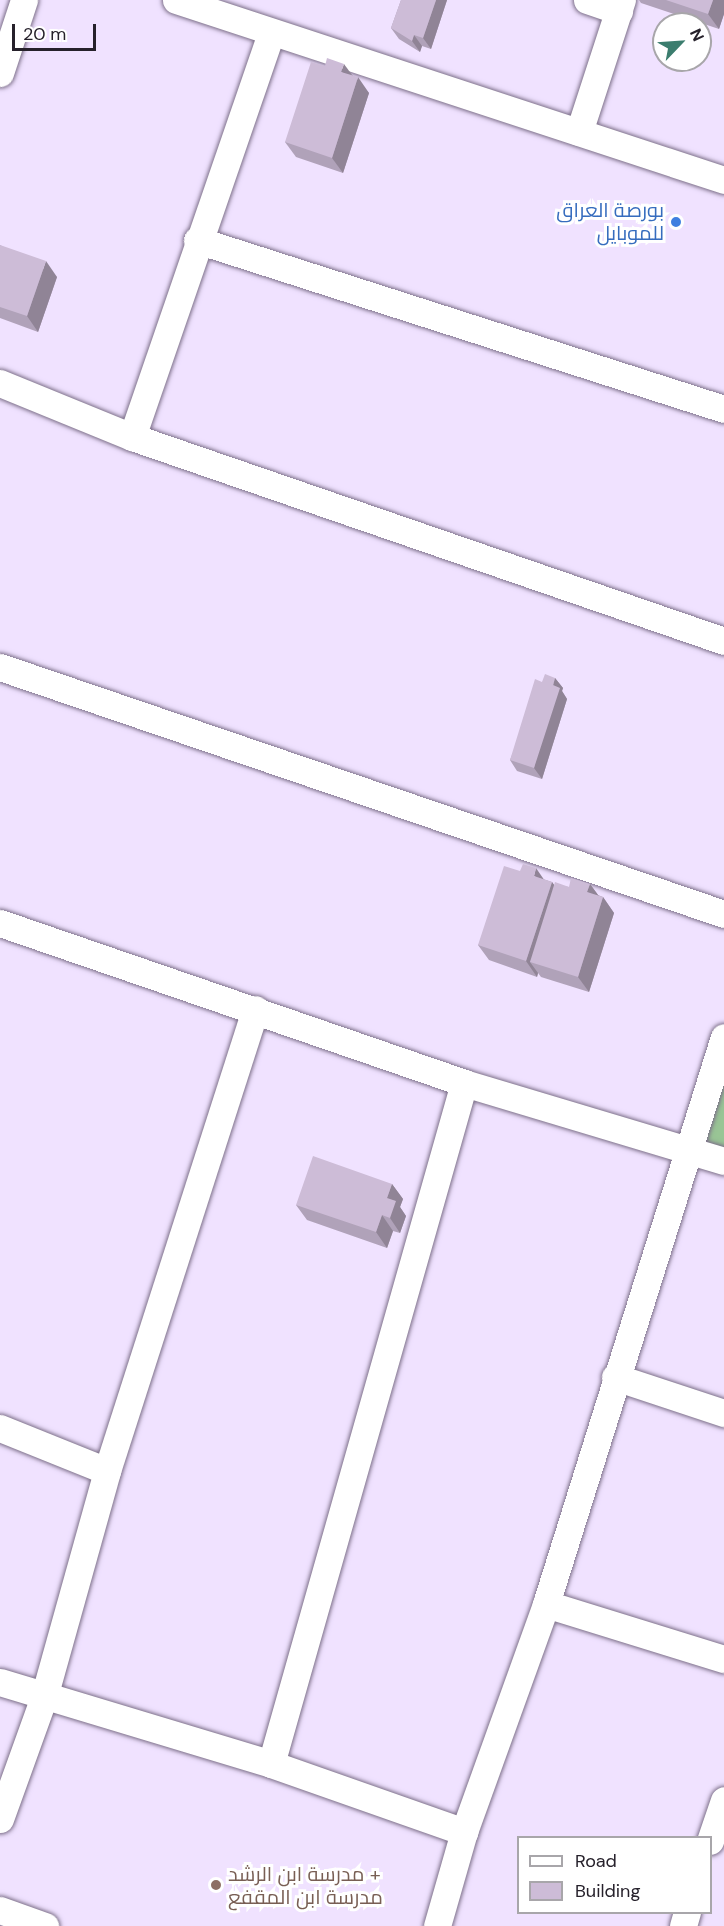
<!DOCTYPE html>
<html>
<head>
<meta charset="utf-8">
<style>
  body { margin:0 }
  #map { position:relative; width:724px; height:1926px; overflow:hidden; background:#f0e2ff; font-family:"DM Sans",Cairo,sans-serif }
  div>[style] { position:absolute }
  .green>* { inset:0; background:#99c595 }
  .roads { filter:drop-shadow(0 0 2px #7d708a) drop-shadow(0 0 2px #7d708a) }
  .minor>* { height:27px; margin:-13.5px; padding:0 13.5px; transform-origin:13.5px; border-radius:13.5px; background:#fff }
  .wall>* { inset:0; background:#b0a2b9 }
  .shaded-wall>* { inset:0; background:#908496 }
  .building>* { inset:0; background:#cdbcd7 }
  .dots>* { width:16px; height:16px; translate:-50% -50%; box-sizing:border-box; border:3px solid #fff; border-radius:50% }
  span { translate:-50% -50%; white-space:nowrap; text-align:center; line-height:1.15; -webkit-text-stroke:6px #fff; paint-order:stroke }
  .shop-label { font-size:20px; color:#366cbe }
  .right { translate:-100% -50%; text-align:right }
  .education-label { font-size:20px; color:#785e54 }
  .left { translate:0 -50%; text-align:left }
  .legend { position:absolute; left:517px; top:1836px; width:195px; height:78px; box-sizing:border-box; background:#fff; border:2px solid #a8a6aa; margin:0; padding:8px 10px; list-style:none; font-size:18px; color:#26212b }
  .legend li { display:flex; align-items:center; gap:12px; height:30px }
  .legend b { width:30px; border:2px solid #a8a6aa }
  .north { position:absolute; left:652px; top:12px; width:60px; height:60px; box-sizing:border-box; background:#fff; border:2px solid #a8a6aa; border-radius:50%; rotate:65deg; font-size:16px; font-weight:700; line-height:24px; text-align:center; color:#26212b }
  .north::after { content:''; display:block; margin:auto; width:21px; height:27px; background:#3b7d6e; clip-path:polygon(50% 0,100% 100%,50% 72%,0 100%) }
  .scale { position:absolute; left:12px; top:24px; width:84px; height:27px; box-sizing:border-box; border:3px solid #26212b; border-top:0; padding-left:8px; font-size:18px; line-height:21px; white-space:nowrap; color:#26212b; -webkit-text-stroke:4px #fff; paint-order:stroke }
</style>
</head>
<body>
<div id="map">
  <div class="green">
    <i style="clip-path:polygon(724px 1047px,724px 1161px,689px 1149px)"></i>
  </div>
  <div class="roads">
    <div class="minor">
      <i style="left:176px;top:0;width:577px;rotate:18.18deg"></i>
      <i style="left:587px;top:0;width:34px;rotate:19deg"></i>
      <i style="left:0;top:73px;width:77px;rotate:-71.8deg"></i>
      <i style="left:579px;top:132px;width:139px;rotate:-72deg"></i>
      <i style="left:197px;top:240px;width:553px;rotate:17.78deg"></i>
      <i style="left:0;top:383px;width:143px;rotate:22.2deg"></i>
      <i style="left:132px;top:437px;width:626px;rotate:19.01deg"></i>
      <i style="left:132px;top:437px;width:426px;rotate:-71deg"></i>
      <i style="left:0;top:667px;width:765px;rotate:18.84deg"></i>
      <i style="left:0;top:923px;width:491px;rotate:19deg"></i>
      <i style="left:464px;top:1083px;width:271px;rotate:16.7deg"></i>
      <i style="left:615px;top:1377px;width:115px;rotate:18.3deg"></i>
      <i style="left:0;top:1428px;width:115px;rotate:21.9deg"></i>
      <i style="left:546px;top:1604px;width:186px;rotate:17.2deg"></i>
      <i style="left:0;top:1682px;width:283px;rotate:16.8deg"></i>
      <i style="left:271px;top:1764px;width:205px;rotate:19.4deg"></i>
      <i style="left:271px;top:1764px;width:708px;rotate:-74.18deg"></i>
      <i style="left:0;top:1819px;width:130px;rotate:-70.2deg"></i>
      <i style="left:44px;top:1697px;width:235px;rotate:-74.4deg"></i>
      <i style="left:107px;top:1471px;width:485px;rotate:-72.2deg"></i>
      <i style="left:710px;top:1841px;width:43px;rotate:-71.1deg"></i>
      <i style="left:0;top:1910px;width:48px;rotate:19.6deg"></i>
      <i style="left:437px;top:1926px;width:98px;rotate:-74deg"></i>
      <i style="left:464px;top:1832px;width:242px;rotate:-70.2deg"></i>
      <i style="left:546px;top:1604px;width:594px;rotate:-72.57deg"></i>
      <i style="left:683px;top:1926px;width:15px;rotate:-74deg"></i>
    </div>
  </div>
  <div class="wall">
    <i style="clip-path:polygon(401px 0,447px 0,431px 49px,422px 46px,420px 52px,399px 39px,391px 28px)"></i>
    <i style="clip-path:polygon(639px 0,724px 0,724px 14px,719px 29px,641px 3px)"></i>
    <i style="clip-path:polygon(352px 75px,369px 93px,343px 173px,296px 157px,285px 142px)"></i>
    <i style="clip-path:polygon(0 245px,57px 277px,38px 332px,0 318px)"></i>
    <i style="clip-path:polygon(555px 678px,563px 688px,562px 691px,567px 699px,542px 779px,517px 771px,510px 760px,542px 682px)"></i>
    <i style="clip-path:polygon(543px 879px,552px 882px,554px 885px,569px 887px,590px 884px,598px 895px,603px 897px,614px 913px,589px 992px,541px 977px,538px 973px,537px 977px,489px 960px,478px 945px)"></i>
    <i style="clip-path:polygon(392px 1184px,403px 1199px,400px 1207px,406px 1216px,400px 1233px,393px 1231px,387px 1248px,307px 1220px,296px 1205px)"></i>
  </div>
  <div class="shaded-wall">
    <i style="clip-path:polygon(436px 0,447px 0,431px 49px,423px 38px)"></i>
    <i style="clip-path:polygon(713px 0,724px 0,724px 14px,719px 29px,708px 14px)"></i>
    <i style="clip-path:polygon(414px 35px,422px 46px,420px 52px,412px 41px)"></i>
    <i style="clip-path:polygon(344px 64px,355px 79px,341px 72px)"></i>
    <i style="clip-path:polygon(358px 77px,369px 93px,343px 173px,332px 158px)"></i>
    <i style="clip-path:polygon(46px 261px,57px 277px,38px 332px,27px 316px)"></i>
    <i style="clip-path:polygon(555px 678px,563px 688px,562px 691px,567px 699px,542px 779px,534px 768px)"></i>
    <i style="clip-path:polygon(536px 868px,547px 884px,534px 876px)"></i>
    <i style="clip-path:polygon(552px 882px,563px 897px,530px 962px,538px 973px,537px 977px,526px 961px)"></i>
    <i style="clip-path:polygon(590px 884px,601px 899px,587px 892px)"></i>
    <i style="clip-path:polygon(603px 897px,614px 913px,589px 992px,578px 977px)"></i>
    <i style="clip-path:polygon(392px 1184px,403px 1199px,400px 1207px,406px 1216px,400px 1233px,390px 1218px,387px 1198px)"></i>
    <i style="clip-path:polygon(382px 1215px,393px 1231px,387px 1248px,376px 1232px)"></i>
  </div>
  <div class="building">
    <i style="clip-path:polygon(401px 0,436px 0,423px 38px,414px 35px,412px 41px,391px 28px)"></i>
    <i style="clip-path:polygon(666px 0,713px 0,708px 14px)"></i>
    <i style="clip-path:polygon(327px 58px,344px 64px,341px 72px,358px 77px,332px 158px,285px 142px,311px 62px,325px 66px)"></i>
    <i style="clip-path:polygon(0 245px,46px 261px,27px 316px,0 307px)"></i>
    <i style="clip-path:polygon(545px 674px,555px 678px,553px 685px,560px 688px,534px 768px,510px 760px,535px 679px,542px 682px)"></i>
    <i style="clip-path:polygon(523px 864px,536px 868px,534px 876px,552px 882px,526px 961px,478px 945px,504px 866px,520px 871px)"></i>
    <i style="clip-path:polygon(571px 878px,590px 884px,587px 892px,603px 897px,578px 977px,530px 962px,555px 882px,569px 887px)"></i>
    <i style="clip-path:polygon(313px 1156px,392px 1184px,387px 1198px,396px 1201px,390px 1218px,382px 1215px,376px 1232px,296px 1205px)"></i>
  </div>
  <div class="dots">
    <i style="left:676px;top:222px;background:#3f7fe0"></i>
    <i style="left:216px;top:1885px;background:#8d6e63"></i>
  </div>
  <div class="shop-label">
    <span class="right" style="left:664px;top:222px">بورصة العراق<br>للموبايل</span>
  </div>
  <div class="education-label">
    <span class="left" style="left:228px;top:1886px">مدرسة ابن الرشد +<br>مدرسة ابن المقفع</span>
  </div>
  <ul class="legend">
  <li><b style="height:8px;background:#fff"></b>Road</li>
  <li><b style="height:16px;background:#cdbcd7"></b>Building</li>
  </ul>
  <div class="north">N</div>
  <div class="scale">20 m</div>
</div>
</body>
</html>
